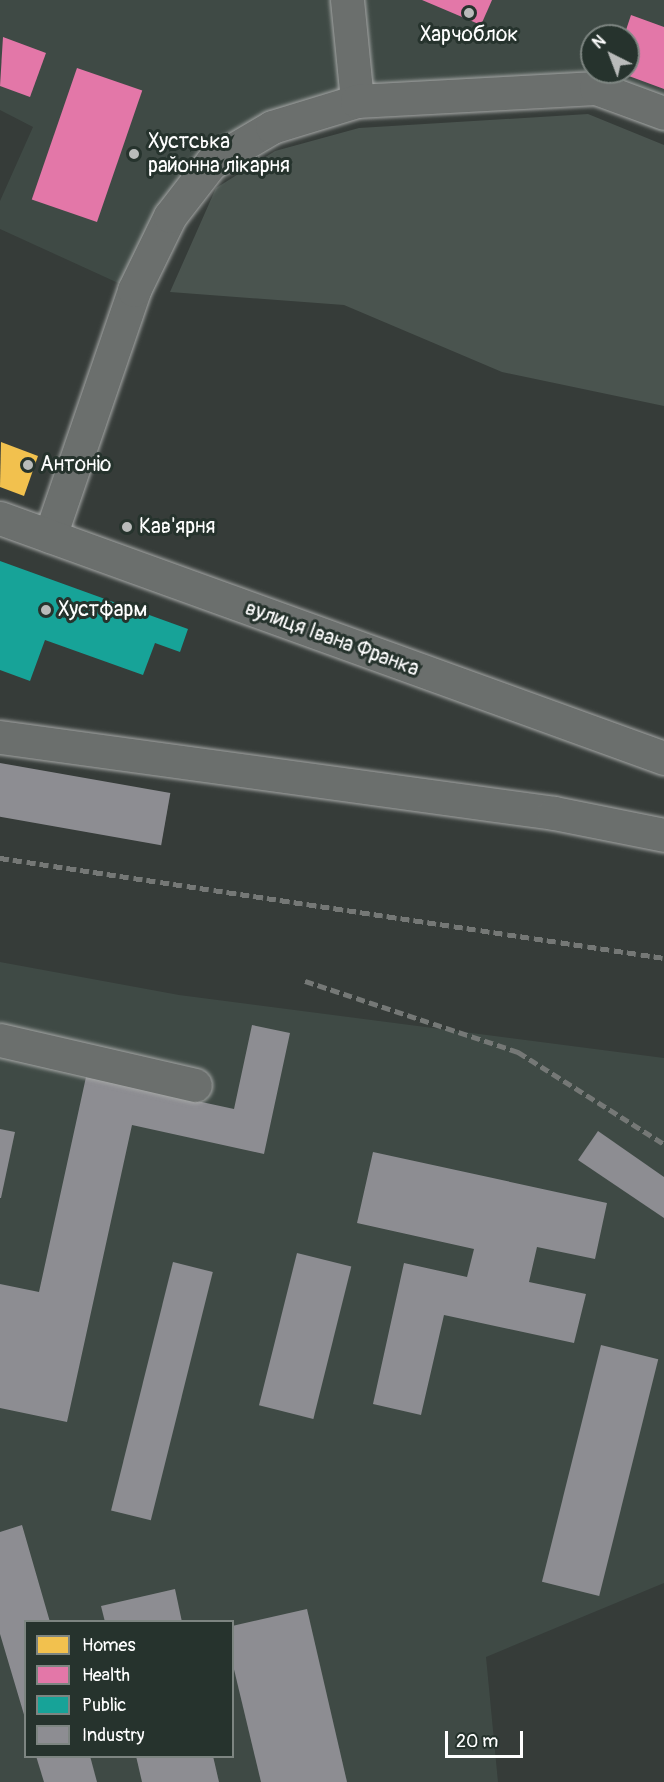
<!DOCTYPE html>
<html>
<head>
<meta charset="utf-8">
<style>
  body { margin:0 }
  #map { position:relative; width:664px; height:1782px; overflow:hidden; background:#363c39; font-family:Pangolin,sans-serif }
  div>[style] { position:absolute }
  .built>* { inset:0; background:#3f4a45 }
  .green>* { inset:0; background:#4a544f }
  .homes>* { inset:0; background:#f2c14e }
  .health>* { inset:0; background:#e377a8; transform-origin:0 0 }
  .public>* { inset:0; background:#17a398 }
  .industry>* { inset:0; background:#8d8d92; transform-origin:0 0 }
  .roads { filter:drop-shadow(0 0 2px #a5a7a6) drop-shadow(0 0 2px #a5a7a6) }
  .minor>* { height:33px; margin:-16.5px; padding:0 16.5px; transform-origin:16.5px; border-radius:16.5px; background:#6b6f6d }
  .major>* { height:33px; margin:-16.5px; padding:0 16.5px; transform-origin:16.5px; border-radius:16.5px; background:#6b6f6d }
  .rail>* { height:4.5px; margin-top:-2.25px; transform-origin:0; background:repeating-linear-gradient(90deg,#757876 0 9px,transparent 0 13.5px) }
  .dots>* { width:16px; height:16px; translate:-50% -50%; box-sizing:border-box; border:3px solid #26332d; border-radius:50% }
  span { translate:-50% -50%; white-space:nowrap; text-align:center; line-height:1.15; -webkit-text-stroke:6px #26332d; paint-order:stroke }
  .poi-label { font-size:21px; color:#fff }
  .left { translate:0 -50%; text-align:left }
  .street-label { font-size:21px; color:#fff }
  .legend { position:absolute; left:24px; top:1620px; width:210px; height:138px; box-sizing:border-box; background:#26332d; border:2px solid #7d8581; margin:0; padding:8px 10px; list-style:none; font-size:18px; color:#fff }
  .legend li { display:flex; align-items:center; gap:12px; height:30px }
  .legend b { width:30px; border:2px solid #7d8581 }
  .north { position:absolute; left:580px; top:24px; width:60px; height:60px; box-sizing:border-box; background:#26332d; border:2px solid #7d8581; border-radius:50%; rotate:318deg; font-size:16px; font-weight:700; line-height:24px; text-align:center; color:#fff }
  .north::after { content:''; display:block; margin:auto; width:21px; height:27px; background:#b9bbba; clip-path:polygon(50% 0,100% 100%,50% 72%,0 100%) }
  .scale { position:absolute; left:445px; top:1731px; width:78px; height:27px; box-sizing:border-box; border:3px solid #fff; border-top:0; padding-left:8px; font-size:18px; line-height:21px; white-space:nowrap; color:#fff; -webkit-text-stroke:4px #26332d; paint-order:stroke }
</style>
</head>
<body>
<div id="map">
  <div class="built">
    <i style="clip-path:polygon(evenodd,0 0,664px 0,664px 133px,594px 104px,365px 115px,278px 139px,218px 170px,178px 227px,151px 298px,0 229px,0 201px,33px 127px,0 110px,0 0,592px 36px,628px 36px,628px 72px,592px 72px,592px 36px)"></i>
    <i style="clip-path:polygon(evenodd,0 962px,179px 995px,664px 1058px,664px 1583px,486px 1657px,498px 1782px,0 1782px,0 962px,26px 1622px,232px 1622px,232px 1756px,26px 1756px,26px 1622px)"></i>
  </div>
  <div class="green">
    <i style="clip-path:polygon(588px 114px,664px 145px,664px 406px,502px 372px,344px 305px,170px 292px,216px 188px,275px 151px,359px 128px)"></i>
  </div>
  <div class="homes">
    <i style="clip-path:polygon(1px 442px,38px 456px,24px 496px,0 487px)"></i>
  </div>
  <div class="health">
    <i style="clip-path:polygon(422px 0,492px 0,481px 25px)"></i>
    <i style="clip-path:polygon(631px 15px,664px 27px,664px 89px,618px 72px,628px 72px,628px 36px,624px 36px)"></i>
    <i style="clip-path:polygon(3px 37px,46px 53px,30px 97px,0 86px)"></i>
    <i style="left:77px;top:68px;width:69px;height:139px;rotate:19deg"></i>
  </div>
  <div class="public">
    <i style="clip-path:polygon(0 561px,188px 629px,180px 652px,155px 643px,143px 675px,45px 640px,30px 681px,0 670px)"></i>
  </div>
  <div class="industry">
    <i style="left:0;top:763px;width:173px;height:53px;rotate:10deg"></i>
    <i style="clip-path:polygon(252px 1025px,290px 1033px,264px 1154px,132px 1125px,67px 1422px,0 1408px,0 1284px,39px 1292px,86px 1077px,234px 1109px)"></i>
    <i style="clip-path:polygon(0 1129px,15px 1132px,1px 1198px,0 1198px)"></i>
    <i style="clip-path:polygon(598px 1131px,664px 1177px,664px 1218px,578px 1160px)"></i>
    <i style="clip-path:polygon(373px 1152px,607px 1203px,595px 1259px,537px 1247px,529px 1282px,586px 1294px,574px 1343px,444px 1315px,421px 1415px,373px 1404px,404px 1263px,467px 1277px,474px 1249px,357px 1223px)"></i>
    <i style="left:297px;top:1253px;width:56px;height:157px;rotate:14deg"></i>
    <i style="left:173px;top:1262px;width:41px;height:256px;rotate:14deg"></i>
    <i style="left:601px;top:1345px;width:59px;height:244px;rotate:14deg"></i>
    <i style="clip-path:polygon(22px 1525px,50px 1622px,26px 1622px,25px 1718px,0 1634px,0 1532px)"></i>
    <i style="clip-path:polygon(175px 1589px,182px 1622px,105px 1622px,101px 1606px)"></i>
    <i style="clip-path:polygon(307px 1609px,347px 1782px,261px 1782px,232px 1661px,232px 1626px)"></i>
    <i style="clip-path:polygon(36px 1756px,90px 1756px,97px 1782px,44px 1782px)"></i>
    <i style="clip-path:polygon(136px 1756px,213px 1756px,219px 1782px,142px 1782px)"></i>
  </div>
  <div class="roads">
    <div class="minor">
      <i style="left:347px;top:0;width:101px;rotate:84.3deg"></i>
      <i style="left:50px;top:536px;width:260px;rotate:-71.1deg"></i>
      <i style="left:134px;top:290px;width:82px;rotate:-64.1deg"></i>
      <i style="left:170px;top:216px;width:67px;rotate:-52.3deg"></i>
      <i style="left:211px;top:163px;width:71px;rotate:-30.5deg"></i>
      <i style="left:272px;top:127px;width:89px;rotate:-17deg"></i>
      <i style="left:357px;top:101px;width:239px;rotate:-3.1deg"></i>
      <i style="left:596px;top:88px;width:72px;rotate:20.2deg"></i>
      <i style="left:0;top:737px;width:559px;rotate:7.81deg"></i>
      <i style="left:554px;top:813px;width:112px;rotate:11.3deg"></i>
      <i style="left:0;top:1040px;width:200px;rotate:13deg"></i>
    </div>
    <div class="major">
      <i style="left:0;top:518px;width:706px;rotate:19.87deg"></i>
    </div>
  </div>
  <div class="rail">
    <i style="left:0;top:858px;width:671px;rotate:8.56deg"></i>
    <i style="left:305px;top:981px;width:225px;rotate:18.4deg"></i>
    <i style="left:518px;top:1052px;width:173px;rotate:32.2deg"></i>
  </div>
  <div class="dots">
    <i style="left:469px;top:13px;background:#b9bbba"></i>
    <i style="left:134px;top:154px;background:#b9bbba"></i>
    <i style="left:28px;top:465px;background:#b9bbba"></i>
    <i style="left:127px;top:527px;background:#b9bbba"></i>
    <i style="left:46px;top:610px;background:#b9bbba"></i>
  </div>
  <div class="poi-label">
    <span style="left:469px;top:35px">Харчоблок</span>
    <span class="left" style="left:148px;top:154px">Хустська<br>районна лікарня</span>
    <span class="left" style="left:40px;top:465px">Антоніо</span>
    <span class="left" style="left:139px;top:527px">Кав'ярня</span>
    <span class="left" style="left:58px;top:610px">Хустфарм</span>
  </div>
  <div class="street-label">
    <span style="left:332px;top:639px;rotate:20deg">вулиця Івана Франка</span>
  </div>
  <ul class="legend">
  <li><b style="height:16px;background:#f2c14e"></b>Homes</li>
  <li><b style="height:16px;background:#e377a8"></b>Health</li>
  <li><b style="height:16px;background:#17a398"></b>Public</li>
  <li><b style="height:16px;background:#8d8d92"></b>Industry</li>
  </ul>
  <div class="north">N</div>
  <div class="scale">20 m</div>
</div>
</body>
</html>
